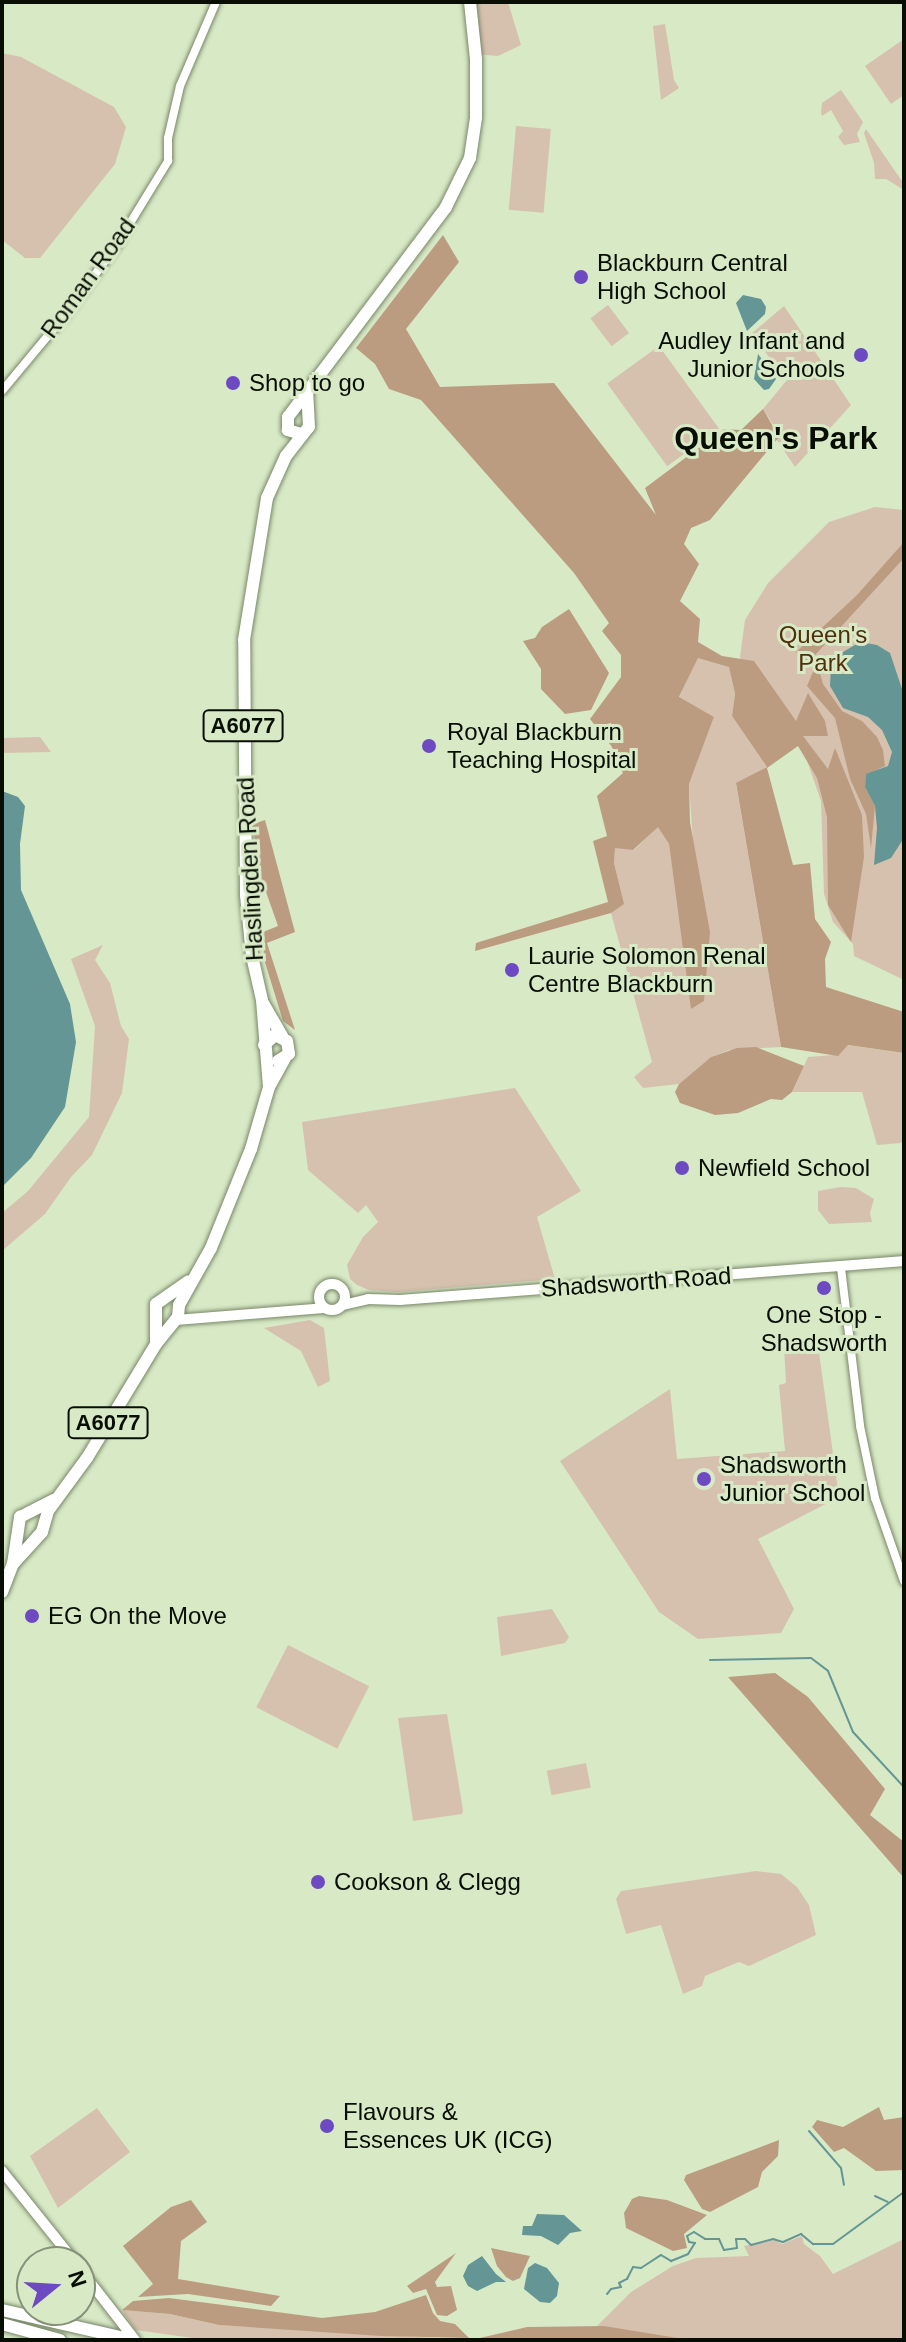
<!DOCTYPE html>
<html>
<head>
<meta charset="utf-8">
<style>
  body { margin:0 }
  #map { position:relative; width:906px; height:2342px; overflow:hidden; background:#d8e9c6; font-family:Helvetica,sans-serif }
  div>[style] { position:absolute }
  .green>* { inset:0; background:#d6c1af; transform-origin:0 0 }
  .forest>* { inset:0; background:#bc9c80 }
  .water>* { inset:0; background:#639695 }
  .stream>* { height:2px; margin:-1px; padding:0 1px; transform-origin:1px; border-radius:1px; background:#639695 }
  .roads { filter:drop-shadow(0 0 2px #798768) drop-shadow(0 0 2px #798768) }
  .minor>* { height:8px; margin:-4px; padding:0 4px; transform-origin:4px; border-radius:4px; background:#fff }
  .major>* { height:10px; margin:-5px; padding:0 5px; transform-origin:5px; border-radius:5px; background:#fff }
  .major>.ring { margin:-5px; padding:0; box-sizing:content-box; background:none; border:10px solid #fff; border-radius:50% }
  .highway>* { height:12px; margin:-6px; padding:0 6px; transform-origin:6px; border-radius:6px; background:#fff }
  .dots>* { width:22px; height:22px; translate:-50% -50%; box-sizing:border-box; border:4px solid #d8e9c6; border-radius:50% }
  span { translate:-50% -50%; white-space:nowrap; text-align:center; line-height:1.15; -webkit-text-stroke:6px #d8e9c6; paint-order:stroke }
  .shield-label span { padding:2px 6px; background:#d8e9c6; border:2px solid; border-radius:6px; -webkit-text-stroke-width:0 }
  .shield-label { font-size:22px; color:#090e04; font-weight:700 }
  .poi-label { font-size:24px; color:#090e04 }
  .left { translate:0 -50%; text-align:left }
  .right { translate:-100% -50%; text-align:right }
  .street-label { font-size:24px; color:#090e04 }
  .park-label { font-size:24px; color:#512f0c }
  .district-label { font-size:32px; color:#090e04; font-weight:700 }
  .frame { position:absolute; inset:0; border:4px solid #090e04; pointer-events:none }
  .north { position:absolute; left:16px; top:2246px; width:80px; height:80px; box-sizing:border-box; background:#d8e9c6; border:2px solid #859178; border-radius:50%; rotate:72deg; font-size:22px; font-weight:700; line-height:32px; text-align:center; color:#090e04 }
  .north::after { content:''; display:block; margin:auto; width:28px; height:36px; background:#6d49c2; clip-path:polygon(50% 0,100% 100%,50% 72%,0 100%) }
</style>
</head>
<body>
<div id="map">
  <div class="green">
    <i style="clip-path:polygon(470px 2px,508px 2px,521px 45px,498px 56px,476px 54px)"></i>
    <i style="clip-path:polygon(665px 24px,674px 80px,679px 88px,661px 100px,653px 26px)"></i>
    <i style="clip-path:polygon(904px 39px,904px 95px,891px 104px,865px 66px)"></i>
    <i style="clip-path:polygon(2px 53px,21px 57px,114px 107px,126px 127px,115px 164px,40px 258px,25px 258px,2px 240px)"></i>
    <i style="clip-path:polygon(841px 90px,863px 122px,857px 134px,860px 142px,844px 145px,838px 137px,843px 131px,831px 110px,822px 116px,821px 112px,822px 103px)"></i>
    <i style="left:516px;top:126px;width:35px;height:84px;rotate:5deg"></i>
    <i style="clip-path:polygon(866px 129px,904px 184px,904px 190px,886px 179px,875px 179px,874px 163px,864px 133px)"></i>
    <i style="left:608px;top:305px;width:35px;height:22px;rotate:53deg"></i>
    <i style="clip-path:polygon(784px 306px,851px 405px,795px 467px,770px 430px,774px 426px,763px 409px,787px 380px,751px 334px)"></i>
    <i style="left:659px;top:346px;width:102px;height:64px;rotate:54deg"></i>
    <i style="clip-path:polygon(875px 507px,904px 510px,904px 980px,854px 956px,853px 944px,833px 922px,824px 894px,821px 801px,804px 752px,748px 696px,740px 657px,745px 620px,768px 583px,829px 522px)"></i>
    <i style="clip-path:polygon(698px 657px,729px 666px,735px 694px,732px 716px,767px 767px,736px 784px,781px 1047px,729px 1050px,711px 1057px,679px 1084px,643px 1088px,634px 1077px,652px 1062px,611px 913px,623px 903px,614px 863px,615px 847px,634px 850px,658px 826px,669px 844px,692px 1008px,704px 1001px,689px 784px,714px 717px,679px 698px)"></i>
    <i style="clip-path:polygon(40px 737px,51px 752px,2px 753px,2px 738px)"></i>
    <i style="clip-path:polygon(103px 945px,95px 960px,110px 983px,121px 1026px,129px 1039px,122px 1093px,92px 1155px,71px 1177px,45px 1214px,2px 1251px,2px 1213px,28px 1191px,89px 1117px,95px 1026px,71px 959px)"></i>
    <i style="clip-path:polygon(847px 1045px,904px 1053px,904px 1138px,901px 1143px,877px 1145px,862px 1092px,792px 1092px,808px 1057px,833px 1055px)"></i>
    <i style="clip-path:polygon(515px 1088px,581px 1191px,537px 1217px,555px 1279px,398px 1292px,369px 1290px,357px 1285px,350px 1279px,347px 1265px,363px 1237px,378px 1222px,366px 1205px,358px 1213px,308px 1170px,302px 1122px)"></i>
    <i style="clip-path:polygon(841px 1187px,856px 1188px,874px 1199px,870px 1213px,872px 1222px,829px 1224px,818px 1210px,818px 1191px)"></i>
    <i style="clip-path:polygon(310px 1320px,324px 1328px,330px 1381px,318px 1387px,301px 1351px,264px 1328px)"></i>
    <i style="clip-path:polygon(818px 1345px,839px 1497px,758px 1539px,794px 1609px,781px 1633px,698px 1639px,659px 1612px,560px 1461px,670px 1389px,677px 1459px,785px 1451px,779px 1385px,786px 1383px,784px 1347px)"></i>
    <i style="clip-path:polygon(552px 1609px,569px 1637px,565px 1643px,501px 1656px,497px 1617px)"></i>
    <i style="left:288px;top:1645px;width:91px;height:70px;rotate:27deg"></i>
    <i style="clip-path:polygon(447px 1714px,463px 1810px,462px 1814px,413px 1821px,398px 1718px)"></i>
    <i style="left:586px;top:1763px;width:25px;height:40px;rotate:79deg"></i>
    <i style="clip-path:polygon(756px 1871px,781px 1874px,797px 1887px,809px 1905px,816px 1935px,749px 1966px,739px 1962px,705px 1976px,702px 1986px,683px 1994px,661px 1925px,626px 1934px,616px 1899px,621px 1891px)"></i>
    <i style="clip-path:polygon(97px 2108px,130px 2152px,58px 2208px,30px 2156px)"></i>
    <i style="clip-path:polygon(802px 2236px,804px 2244px,820px 2256px,833px 2274px,904px 2239px,904px 2340px,690px 2340px,597px 2326px,631px 2292px,673px 2266px,696px 2258px,749px 2256px,744px 2246px,774px 2240px,782px 2244px)"></i>
    <i style="clip-path:polygon(122px 2310px,170px 2314px,219px 2325px,469px 2340px,207px 2340px,135px 2330px)"></i>
  </div>
  <div class="forest">
    <i style="clip-path:polygon(443px 235px,459px 262px,406px 329px,440px 387px,554px 383px,656px 515px,645px 488px,724px 429px,741px 430px,763px 409px,779px 437px,710px 520px,691px 528px,684px 544px,699px 564px,680px 601px,700px 619px,698px 642px,722px 656px,754px 661px,796px 721px,808px 693px,825px 721px,828px 736px,803px 736px,828px 769px,835px 748px,862px 815px,864px 857px,851px 942px,828px 905px,827px 817px,817px 778px,798px 746px,767px 768px,793px 865px,810px 863px,815px 919px,831px 942px,825px 959px,826px 987px,904px 1012px,904px 1053px,848px 1045px,838px 1056px,781px 1047px,736px 783px,767px 767px,732px 716px,735px 694px,729px 667px,698px 658px,679px 697px,714px 717px,689px 784px,690px 822px,710px 932px,704px 1001px,691px 1009px,669px 844px,658px 827px,633px 850px,615px 848px,614px 863px,624px 904px,611px 913px,475px 951px,476px 943px,608px 902px,593px 841px,607px 836px,597px 796px,623px 773px,614px 760px,612px 747px,590px 719px,621px 677px,621px 655px,602px 631px,609px 623px,574px 573px,421px 400px,389px 389px,375px 364px,356px 348px)"></i>
    <i style="clip-path:polygon(904px 542px,904px 558px,806px 665px,796px 652px,857px 595px)"></i>
    <i style="clip-path:polygon(569px 609px,609px 673px,591px 710px,565px 714px,541px 689px,541px 669px,523px 641px,535px 638px,542px 627px)"></i>
    <i style="clip-path:polygon(817px 662px,823px 684px,842px 711px,862px 721px,877px 737px,883px 750px,885px 766px,866px 775px,865px 787px,875px 806px,871px 848px,866px 814px,850px 779px,835px 718px,807px 686px)"></i>
    <i style="clip-path:polygon(265px 820px,295px 932px,267px 943px,295px 1030px,283px 1021px,264px 959px,263px 932px,278px 926px,258px 869px,253px 824px)"></i>
    <i style="clip-path:polygon(756px 1047px,804px 1066px,792px 1092px,782px 1100px,771px 1099px,738px 1113px,715px 1115px,680px 1103px,675px 1092px,679px 1084px,711px 1057px,737px 1048px)"></i>
    <i style="clip-path:polygon(775px 1673px,808px 1697px,885px 1789px,870px 1815px,904px 1842px,904px 1878px,728px 1677px)"></i>
    <i style="clip-path:polygon(879px 2107px,884px 2120px,904px 2117px,904px 2170px,876px 2171px,844px 2148px,834px 2152px,812px 2127px,817px 2120px,843px 2127px)"></i>
    <i style="clip-path:polygon(779px 2140px,778px 2156px,762px 2172px,758px 2187px,710px 2212px,702px 2209px,684px 2180px,686px 2175px)"></i>
    <i style="clip-path:polygon(639px 2196px,667px 2200px,707px 2215px,684px 2234px,687px 2248px,673px 2251px,626px 2228px,624px 2213px,632px 2199px)"></i>
    <i style="clip-path:polygon(191px 2200px,207px 2222px,181px 2241px,178px 2279px,280px 2296px,271px 2306px,188px 2294px,138px 2297px,153px 2284px,123px 2246px,171px 2207px)"></i>
    <i style="clip-path:polygon(491px 2248px,530px 2256px,520px 2278px,513px 2281px,506px 2277px,497px 2266px)"></i>
    <i style="clip-path:polygon(456px 2253px,435px 2282px,437px 2287px,451px 2286px,457px 2310px,447px 2316px,437px 2315px,426px 2289px,413px 2293px,407px 2286px)"></i>
    <i style="clip-path:polygon(426px 2295px,433px 2313px,440px 2321px,455px 2324px,469px 2338px,381px 2336px,219px 2325px,170px 2314px,122px 2310px,133px 2301px,169px 2298px,322px 2318px,375px 2312px)"></i>
    <i style="clip-path:polygon(604px 2326px,690px 2340px,471px 2340px,527px 2327px)"></i>
  </div>
  <div class="water">
    <i style="clip-path:polygon(743px 295px,761px 299px,766px 307px,765px 314px,747px 331px,736px 303px)"></i>
    <i style="clip-path:polygon(758px 354px,776px 379px,769px 389px,764px 390px,754px 379px)"></i>
    <i style="clip-path:polygon(860px 642px,877px 645px,890px 653px,904px 695px,904px 838px,891px 858px,874px 865px,877px 828px,875px 806px,865px 787px,866px 774px,888px 766px,892px 752px,882px 730px,868px 717px,843px 708px,830px 686px,831px 665px,843px 652px)"></i>
    <i style="clip-path:polygon(2px 791px,18px 797px,25px 806px,20px 844px,21px 890px,70px 1004px,76px 1042px,65px 1107px,31px 1158px,2px 1187px)"></i>
    <i style="clip-path:polygon(537px 2214px,564px 2215px,582px 2231px,570px 2233px,558px 2245px,541px 2236px,522px 2235px,523px 2226px,532px 2226px)"></i>
    <i style="clip-path:polygon(482px 2256px,496px 2274px,506px 2282px,496px 2282px,477px 2291px,468px 2286px,463px 2276px,468px 2265px)"></i>
    <i style="clip-path:polygon(535px 2263px,547px 2268px,559px 2283px,557px 2296px,550px 2303px,540px 2302px,524px 2289px,528px 2268px)"></i>
  </div>
  <div class="stream">
    <i style="left:710px;top:1660px;width:101px;rotate:-1.1deg"></i>
    <i style="left:811px;top:1658px;width:21px;rotate:37deg"></i>
    <i style="left:828px;top:1671px;width:66px;rotate:67.7deg"></i>
    <i style="left:853px;top:1732px;width:75px;rotate:47.2deg"></i>
    <i style="left:809px;top:2131px;width:49px;rotate:49.1deg"></i>
    <i style="left:841px;top:2168px;width:17px;rotate:80deg"></i>
    <i style="left:875px;top:2196px;width:14px;rotate:25deg"></i>
    <i style="left:607px;top:2294px;width:6px;rotate:-51deg"></i>
    <i style="left:611px;top:2289px;width:10px;rotate:-11deg"></i>
    <i style="left:621px;top:2287px;width:4px;rotate:-117deg"></i>
    <i style="left:619px;top:2283px;width:9px;rotate:-27deg"></i>
    <i style="left:627px;top:2279px;width:13px;rotate:-63deg"></i>
    <i style="left:633px;top:2267px;width:8px;rotate:7deg"></i>
    <i style="left:641px;top:2268px;width:24px;rotate:-33deg"></i>
    <i style="left:661px;top:2255px;width:12px;rotate:31deg"></i>
    <i style="left:671px;top:2261px;width:18px;rotate:-22deg"></i>
    <i style="left:688px;top:2254px;width:13px;rotate:-58deg"></i>
    <i style="left:695px;top:2243px;width:6px;rotate:-171deg"></i>
    <i style="left:689px;top:2242px;width:6px;rotate:-108deg"></i>
    <i style="left:687px;top:2236px;width:8px;rotate:-30deg"></i>
    <i style="left:694px;top:2232px;width:13px;rotate:32deg"></i>
    <i style="left:705px;top:2239px;width:14px"></i>
    <i style="left:719px;top:2239px;width:12px;rotate:66deg"></i>
    <i style="left:724px;top:2250px;width:13px;rotate:-9deg"></i>
    <i style="left:737px;top:2248px;width:9px;rotate:-96deg"></i>
    <i style="left:736px;top:2239px;width:9px"></i>
    <i style="left:745px;top:2239px;width:8px;rotate:45deg"></i>
    <i style="left:751px;top:2245px;width:23px;rotate:-15deg"></i>
    <i style="left:773px;top:2239px;width:10px;rotate:17deg"></i>
    <i style="left:783px;top:2242px;width:20px;rotate:-24deg"></i>
    <i style="left:801px;top:2234px;width:16px;rotate:40deg"></i>
    <i style="left:813px;top:2244px;width:20px"></i>
    <i style="left:833px;top:2244px;width:88px;rotate:-36.2deg"></i>
  </div>
  <div class="roads">
    <div class="minor">
      <i style="left:2px;top:391px;width:99px;rotate:-50.3deg"></i>
      <i style="left:65px;top:315px;width:86px;rotate:-53.5deg"></i>
      <i style="left:116px;top:246px;width:100px;rotate:-58.5deg"></i>
      <i style="left:168px;top:161px;width:23px;rotate:-90deg"></i>
      <i style="left:168px;top:138px;width:53px;rotate:-77deg"></i>
      <i style="left:180px;top:86px;width:91px;rotate:-66.8deg"></i>
      <i style="left:841px;top:1268px;width:159px;rotate:83.1deg"></i>
      <i style="left:860px;top:1426px;width:74px;rotate:78.2deg"></i>
      <i style="left:875px;top:1498px;width:88px;rotate:70.7deg"></i>
    </div>
    <div class="major">
      <i class="ring" style="left:319px;top:1284px;width:16px;height:16px"></i>
      <i style="left:343px;top:1305px;width:26px;rotate:-13deg"></i>
      <i style="left:368px;top:1299px;width:32px;rotate:2deg"></i>
      <i style="left:400px;top:1300px;width:506px;rotate:-4.42deg"></i>
      <i style="left:176px;top:1320px;width:148px;rotate:-4.6deg"></i>
      <i style="left:2px;top:2171px;width:117px;rotate:51.3deg"></i>
      <i style="left:80px;top:2269px;width:90px;rotate:52.2deg"></i>
    </div>
    <div class="highway">
      <i style="left:301px;top:434px;width:14px;rotate:-163deg"></i>
      <i style="left:288px;top:430px;width:13px;rotate:-90deg"></i>
      <i style="left:288px;top:417px;width:263px;rotate:-53deg"></i>
      <i style="left:446px;top:207px;width:55px;rotate:-63.9deg"></i>
      <i style="left:470px;top:158px;width:40px;rotate:-81.5deg"></i>
      <i style="left:476px;top:118px;width:59px;rotate:-90deg"></i>
      <i style="left:476px;top:59px;width:57px;rotate:-96deg"></i>
      <i style="left:263px;top:1003px;width:39px;rotate:60deg"></i>
      <i style="left:264px;top:1045px;width:15px;rotate:-42deg"></i>
      <i style="left:275px;top:1035px;width:13px;rotate:27deg"></i>
      <i style="left:287px;top:1041px;width:13px;rotate:81deg"></i>
      <i style="left:289px;top:1054px;width:13px;rotate:148deg"></i>
      <i style="left:269px;top:1087px;width:87px;rotate:-94.6deg"></i>
      <i style="left:262px;top:1000px;width:45px;rotate:-102.8deg"></i>
      <i style="left:252px;top:956px;width:61px;rotate:-95.6deg"></i>
      <i style="left:246px;top:895px;width:255px;rotate:-90.4deg"></i>
      <i style="left:244px;top:640px;width:144px;rotate:-80.8deg"></i>
      <i style="left:267px;top:498px;width:46px;rotate:-65.7deg"></i>
      <i style="left:286px;top:456px;width:37px;rotate:-52deg"></i>
      <i style="left:309px;top:427px;width:36px;rotate:-93deg"></i>
      <i style="left:156px;top:1344px;width:40px;rotate:-90deg"></i>
      <i style="left:156px;top:1304px;width:39px;rotate:-35deg"></i>
      <i style="left:13px;top:1564px;width:43px;rotate:-47.8deg"></i>
      <i style="left:42px;top:1532px;width:22px;rotate:-74deg"></i>
      <i style="left:48px;top:1511px;width:66px;rotate:-53.7deg"></i>
      <i style="left:87px;top:1458px;width:133px;rotate:-58.8deg"></i>
      <i style="left:156px;top:1344px;width:35px;rotate:-51deg"></i>
      <i style="left:178px;top:1317px;width:12px;rotate:-85deg"></i>
      <i style="left:179px;top:1305px;width:65px;rotate:-60.7deg"></i>
      <i style="left:211px;top:1248px;width:107px;rotate:-68deg"></i>
      <i style="left:251px;top:1149px;width:65px;rotate:-73.8deg"></i>
      <i style="left:269px;top:1087px;width:33px;rotate:-61deg"></i>
      <i style="left:2px;top:1592px;width:30px;rotate:-69deg"></i>
      <i style="left:13px;top:1564px;width:48px;rotate:-81.5deg"></i>
      <i style="left:20px;top:1517px;width:38px;rotate:-27deg"></i>
      <i style="left:2px;top:2310px;width:134px;rotate:12.9deg"></i>
      <i style="left:2px;top:2324px;width:60px;rotate:15.4deg"></i>
    </div>
  </div>
  <div class="dots">
    <i style="left:581px;top:277px;background:#6d49c2"></i>
    <i style="left:861px;top:355px;background:#6d49c2"></i>
    <i style="left:233px;top:383px;background:#6d49c2"></i>
    <i style="left:429px;top:746px;background:#6d49c2"></i>
    <i style="left:512px;top:970px;background:#6d49c2"></i>
    <i style="left:682px;top:1168px;background:#6d49c2"></i>
    <i style="left:824px;top:1288px;background:#6d49c2"></i>
    <i style="left:704px;top:1479px;background:#6d49c2"></i>
    <i style="left:32px;top:1616px;background:#6d49c2"></i>
    <i style="left:318px;top:1882px;background:#6d49c2"></i>
    <i style="left:327px;top:2126px;background:#6d49c2"></i>
  </div>
  <div class="shield-label">
    <span style="left:243px;top:726px">A6077</span>
    <span style="left:108px;top:1423px">A6077</span>
  </div>
  <div class="poi-label">
    <span class="left" style="left:597px;top:277px">Blackburn Central<br>High School</span>
    <span class="right" style="left:845px;top:355px">Audley Infant and<br>Junior Schools</span>
    <span class="left" style="left:249px;top:383px">Shop to go</span>
    <span class="left" style="left:447px;top:746px">Royal Blackburn<br>Teaching Hospital</span>
    <span class="left" style="left:528px;top:970px">Laurie Solomon Renal<br>Centre Blackburn</span>
    <span class="left" style="left:698px;top:1168px">Newfield School</span>
    <span style="left:824px;top:1329px">One Stop -<br>Shadsworth</span>
    <span class="left" style="left:720px;top:1479px">Shadsworth<br>Junior School</span>
    <span class="left" style="left:48px;top:1616px">EG On the Move</span>
    <span class="left" style="left:334px;top:1882px">Cookson &amp; Clegg</span>
    <span class="left" style="left:343px;top:2126px">Flavours &amp;<br>Essences UK (ICG)</span>
  </div>
  <div class="street-label">
    <span style="left:88px;top:278px;rotate:-54deg">Roman Road</span>
    <span style="left:250px;top:869px;rotate:-93deg">Haslingden Road</span>
    <span style="left:636px;top:1282px;rotate:-4deg">Shadsworth Road</span>
  </div>
  <div class="park-label">
    <span style="left:823px;top:649px">Queen's<br>Park</span>
  </div>
  <div class="district-label">
    <span style="left:776px;top:438px">Queen's Park</span>
  </div>
  <div class="frame"></div>
  <div class="north">N</div>
</div>
</body>
</html>
